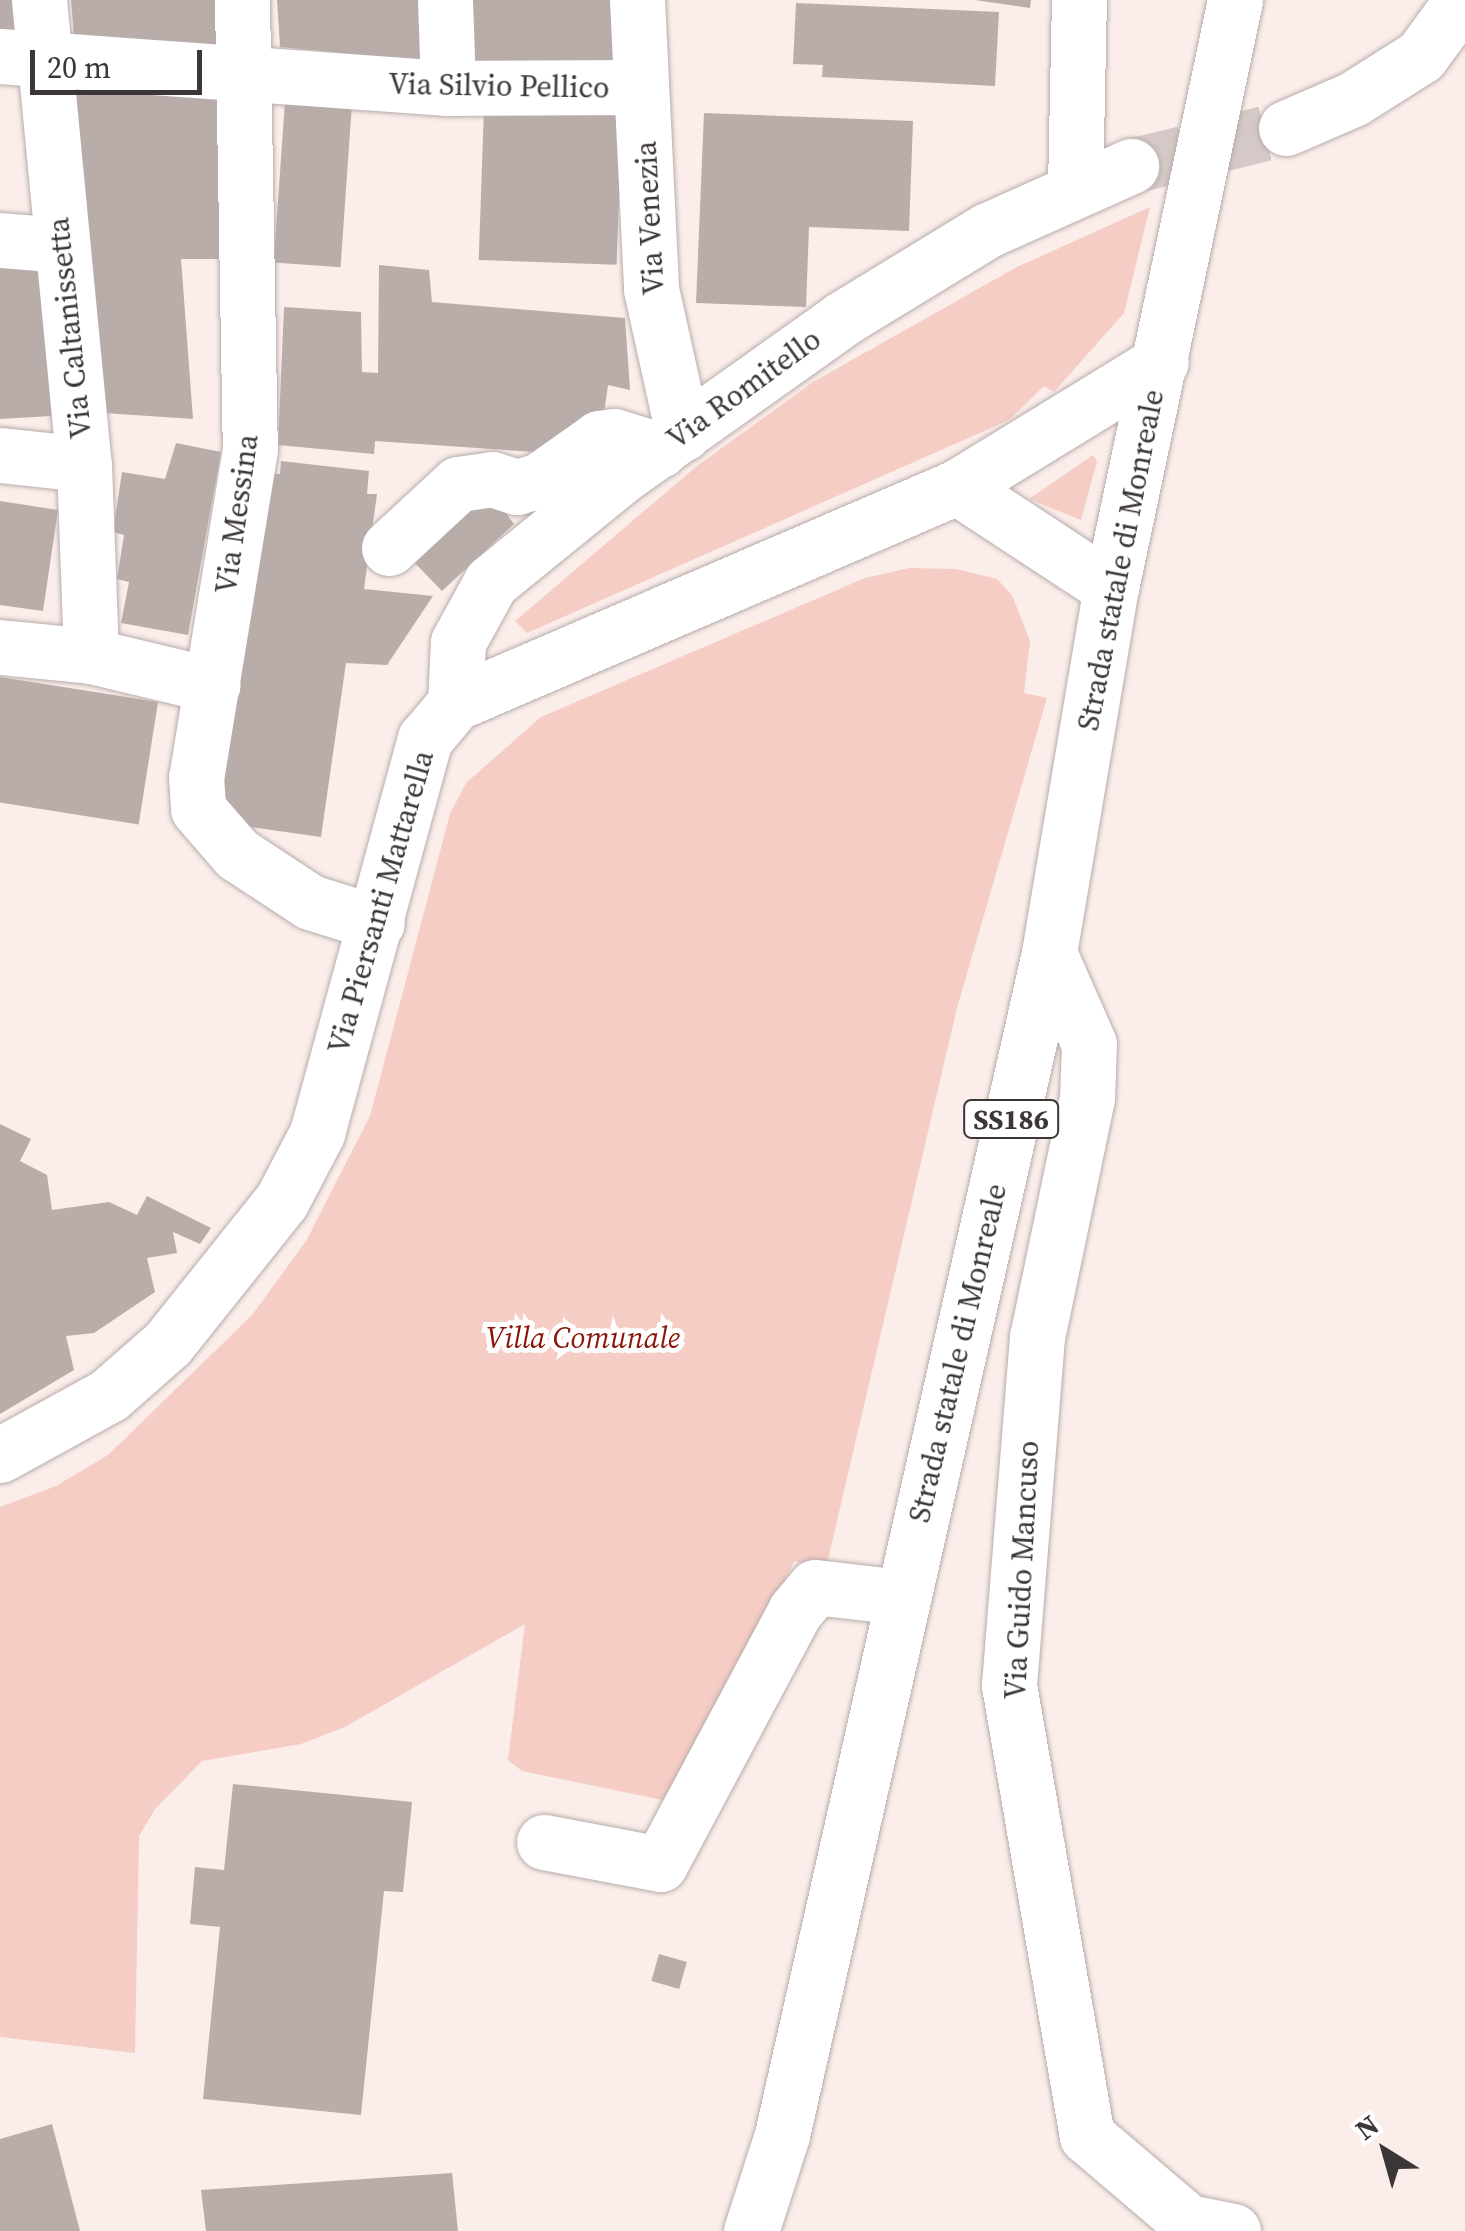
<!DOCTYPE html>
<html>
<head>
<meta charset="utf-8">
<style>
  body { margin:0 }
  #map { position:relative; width:1465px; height:2231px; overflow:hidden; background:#faedea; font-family:"Source Serif 4",serif }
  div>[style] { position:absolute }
  .green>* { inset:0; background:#f5cdc5 }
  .building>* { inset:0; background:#b9adaa; transform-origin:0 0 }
  .minor-tunnel>* { height:55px; margin-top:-27.5px; transform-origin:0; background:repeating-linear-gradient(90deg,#d4c9c6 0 55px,transparent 0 83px) }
  .roads { filter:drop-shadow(0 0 2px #b8acaa) drop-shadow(0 0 2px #b8acaa) }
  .minor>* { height:55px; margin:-27.5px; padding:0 27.5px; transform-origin:27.5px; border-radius:27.5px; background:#fff }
  .major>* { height:55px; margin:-27.5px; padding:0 27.5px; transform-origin:27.5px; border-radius:27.5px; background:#fff }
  span { translate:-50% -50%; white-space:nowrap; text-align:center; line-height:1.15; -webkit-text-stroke:10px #fff; paint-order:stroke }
  .shield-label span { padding:2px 8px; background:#fff; border:2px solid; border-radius:8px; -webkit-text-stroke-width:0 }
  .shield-label { font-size:28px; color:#3c3736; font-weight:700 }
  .street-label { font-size:30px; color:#3c3736 }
  .park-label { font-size:30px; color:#891607; font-style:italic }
  .north { position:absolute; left:1335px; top:2101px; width:100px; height:100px; -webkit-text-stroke:8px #fff; paint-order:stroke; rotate:323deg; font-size:28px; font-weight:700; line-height:40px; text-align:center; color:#3c3736 }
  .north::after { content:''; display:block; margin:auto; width:35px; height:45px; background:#3c3736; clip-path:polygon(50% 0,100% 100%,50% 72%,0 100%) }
  .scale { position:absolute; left:30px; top:50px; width:172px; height:45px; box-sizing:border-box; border:5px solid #3c3736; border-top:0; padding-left:12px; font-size:30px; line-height:35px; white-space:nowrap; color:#3c3736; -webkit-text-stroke:8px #fff; paint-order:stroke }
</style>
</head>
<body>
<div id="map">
  <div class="green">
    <i style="clip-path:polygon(1150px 207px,1124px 313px,1054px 392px,1044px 386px,1009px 420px,527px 633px,515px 621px,697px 466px,813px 382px,1017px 267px)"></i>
    <i style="clip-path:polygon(1093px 455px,1097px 461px,1081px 520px,1029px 499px)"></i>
    <i style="clip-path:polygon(909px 568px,956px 569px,997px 579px,1012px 595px,1030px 641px,1024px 693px,1047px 698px,957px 1008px,826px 1568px,794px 1561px,682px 1804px,522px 1771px,508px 1760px,525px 1624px,345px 1727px,301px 1744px,202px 1761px,155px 1809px,139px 1836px,135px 2053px,0 2037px,0 1507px,56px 1486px,108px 1455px,253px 1314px,306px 1241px,370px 1116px,450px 814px,466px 783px,541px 717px,865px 578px)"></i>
  </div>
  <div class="building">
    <i style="clip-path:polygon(0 0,16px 0,20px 36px,0 35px)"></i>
    <i style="clip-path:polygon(71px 0,222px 0,224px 53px,74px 36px)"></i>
    <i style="clip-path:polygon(277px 0,421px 0,424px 61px,280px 47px)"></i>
    <i style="left:473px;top:0;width:141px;height:65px"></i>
    <i style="clip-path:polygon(975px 0,1031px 0,1030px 8px)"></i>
    <i style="clip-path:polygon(796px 3px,999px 12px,995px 86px,822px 77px,823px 65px,793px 64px)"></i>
    <i style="clip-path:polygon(81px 90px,217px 100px,233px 259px,181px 259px,193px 419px,104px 413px,75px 96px)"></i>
    <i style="left:285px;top:101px;width:67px;height:162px;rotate:4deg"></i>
    <i style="left:484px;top:108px;width:138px;height:152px;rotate:2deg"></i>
    <i style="clip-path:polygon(704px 113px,913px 121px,909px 231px,809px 227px,806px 307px,696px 303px)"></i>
    <i style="clip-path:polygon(0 261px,39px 262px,52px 416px,0 419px)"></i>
    <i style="clip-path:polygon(379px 265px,429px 270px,432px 302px,625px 318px,630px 390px,608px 385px,603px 421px,563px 454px,375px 441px,374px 454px,278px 445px,284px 307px,361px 312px,362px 372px,378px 373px)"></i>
    <i style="clip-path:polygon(176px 443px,221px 452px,188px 635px,121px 623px,129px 582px,117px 579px,124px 535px,113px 532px,122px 472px,165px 479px)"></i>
    <i style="clip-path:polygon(281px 461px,369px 471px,367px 494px,377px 494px,364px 589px,433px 596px,387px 665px,346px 663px,321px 837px,214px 822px,270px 474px,280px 474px)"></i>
    <i style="clip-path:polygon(494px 497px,514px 524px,442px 591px,412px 560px,450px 520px)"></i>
    <i style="clip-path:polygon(0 501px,58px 510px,43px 611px,0 605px)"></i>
    <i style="left:0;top:677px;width:160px;height:124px;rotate:9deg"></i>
    <i style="clip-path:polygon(0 1124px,31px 1139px,20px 1161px,47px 1175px,52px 1210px,109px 1202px,137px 1215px,147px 1196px,211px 1228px,200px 1244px,173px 1232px,177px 1253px,147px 1258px,155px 1292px,94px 1333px,66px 1336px,74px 1370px,0 1414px)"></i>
    <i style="clip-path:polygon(233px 1784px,412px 1802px,403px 1892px,384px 1891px,361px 2115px,203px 2099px,220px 1927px,190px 1924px,195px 1867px,224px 1870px)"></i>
    <i style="left:659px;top:1954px;width:29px;height:28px;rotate:16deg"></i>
    <i style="clip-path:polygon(52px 2124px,80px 2231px,0 2231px,0 2139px)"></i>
    <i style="clip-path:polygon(452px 2173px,458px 2231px,206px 2231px,201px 2190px)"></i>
  </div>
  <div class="minor-tunnel">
    <i style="left:1131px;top:166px;width:160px;rotate:-13.8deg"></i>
  </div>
  <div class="roads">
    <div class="minor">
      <i style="left:39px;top:0;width:466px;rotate:84.5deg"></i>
      <i style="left:84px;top:464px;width:192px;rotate:87.9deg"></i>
      <i style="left:242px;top:0;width:449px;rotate:89deg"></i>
      <i style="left:250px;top:449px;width:332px;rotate:99.3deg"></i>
      <i style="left:196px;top:777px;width:32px;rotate:86deg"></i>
      <i style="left:198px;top:809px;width:60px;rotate:49.1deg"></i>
      <i style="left:237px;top:854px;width:87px;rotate:33.3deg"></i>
      <i style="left:310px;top:902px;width:70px;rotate:17.4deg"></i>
      <i style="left:445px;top:0;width:88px;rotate:88deg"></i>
      <i style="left:637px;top:0;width:289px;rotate:87.2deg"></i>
      <i style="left:651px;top:289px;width:148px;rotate:77.5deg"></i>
      <i style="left:0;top:56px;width:449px;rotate:4.1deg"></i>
      <i style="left:448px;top:88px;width:192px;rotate:-0.3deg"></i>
      <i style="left:1286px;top:128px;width:73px;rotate:-23.4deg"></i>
      <i style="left:1353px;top:99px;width:80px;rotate:-32.3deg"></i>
      <i style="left:1421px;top:56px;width:69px;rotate:-53.8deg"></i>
      <i style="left:1075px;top:188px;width:188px;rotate:-88.8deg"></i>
      <i style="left:0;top:240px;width:62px;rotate:4.6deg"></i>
      <i style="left:0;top:455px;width:84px;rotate:6.1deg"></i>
      <i style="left:957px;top:487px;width:184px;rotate:33.3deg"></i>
      <i style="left:389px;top:548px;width:94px;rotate:-42.8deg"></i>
      <i style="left:458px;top:484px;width:34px;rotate:-8deg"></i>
      <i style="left:492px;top:479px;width:26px;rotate:18deg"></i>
      <i style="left:517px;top:487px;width:24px;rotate:-17deg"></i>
      <i style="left:540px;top:480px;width:72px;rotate:-35.4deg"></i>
      <i style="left:599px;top:438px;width:15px;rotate:-8deg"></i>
      <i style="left:614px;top:436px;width:48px;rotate:16.9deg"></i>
      <i style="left:0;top:647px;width:91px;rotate:5.6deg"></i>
      <i style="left:91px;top:656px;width:125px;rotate:13.4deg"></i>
      <i style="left:455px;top:703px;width:61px;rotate:-87.2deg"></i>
      <i style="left:458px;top:642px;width:68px;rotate:-61.2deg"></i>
      <i style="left:491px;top:582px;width:166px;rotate:-39.1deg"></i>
      <i style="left:620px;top:477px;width:272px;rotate:-35.4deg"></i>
      <i style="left:842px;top:319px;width:171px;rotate:-31.4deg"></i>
      <i style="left:988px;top:230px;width:157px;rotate:-24.1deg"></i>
      <i style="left:1049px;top:953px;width:99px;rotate:66.3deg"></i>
      <i style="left:1089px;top:1044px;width:54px;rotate:92.1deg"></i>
      <i style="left:1087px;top:1098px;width:244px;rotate:101.8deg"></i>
      <i style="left:1037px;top:1337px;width:349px;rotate:94.6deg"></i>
      <i style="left:1009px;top:1685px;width:458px;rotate:80.2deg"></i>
      <i style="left:1087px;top:2136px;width:133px;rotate:40.4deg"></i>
      <i style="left:1188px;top:2222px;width:46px;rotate:11.3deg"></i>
      <i style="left:0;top:1455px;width:124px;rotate:-28.8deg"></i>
      <i style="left:109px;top:1395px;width:79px;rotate:-41.4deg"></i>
      <i style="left:168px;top:1343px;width:183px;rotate:-51.4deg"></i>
      <i style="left:282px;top:1200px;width:76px;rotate:-62.4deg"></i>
      <i style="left:317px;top:1133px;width:409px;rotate:-74.7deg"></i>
      <i style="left:425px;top:739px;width:47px;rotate:-50.2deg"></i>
      <i style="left:455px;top:703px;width:546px;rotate:-23.28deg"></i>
      <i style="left:957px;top:487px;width:239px;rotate:-31.5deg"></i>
      <i style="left:544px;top:1842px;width:118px;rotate:10.7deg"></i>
      <i style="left:660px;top:1864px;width:287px;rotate:-61.9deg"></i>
      <i style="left:795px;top:1611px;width:31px;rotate:-50deg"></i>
      <i style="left:815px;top:1587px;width:88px;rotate:6.6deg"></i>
    </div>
    <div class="major">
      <i style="left:751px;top:2231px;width:101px;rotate:-72.1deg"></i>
      <i style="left:782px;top:2135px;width:1212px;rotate:-77.27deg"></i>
      <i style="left:1049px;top:953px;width:370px;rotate:-80.4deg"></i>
      <i style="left:1111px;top:588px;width:601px;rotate:-78.09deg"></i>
    </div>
  </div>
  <div class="shield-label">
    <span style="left:1011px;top:1119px">SS186</span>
  </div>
  <div class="street-label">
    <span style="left:499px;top:86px;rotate:1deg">Via Silvio Pellico</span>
    <span style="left:650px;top:218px;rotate:-93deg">Via Venezia</span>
    <span style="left:70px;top:328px;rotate:-96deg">Via Caltanissetta</span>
    <span style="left:744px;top:389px;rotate:-36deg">Via Romitello</span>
    <span style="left:237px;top:514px;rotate:-82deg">Via Messina</span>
    <span style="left:1121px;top:560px;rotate:-79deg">Strada statale di Monreale</span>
    <span style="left:381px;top:902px;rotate:-74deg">Via Piersanti Mattarella</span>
    <span style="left:958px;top:1353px;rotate:-77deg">Strada statale di Monreale</span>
    <span style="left:1022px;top:1570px;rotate:-87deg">Via Guido Mancuso</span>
  </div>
  <div class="park-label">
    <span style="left:583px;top:1338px">Villa Comunale</span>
  </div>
  <div class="north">N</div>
  <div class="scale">20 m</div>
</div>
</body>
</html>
